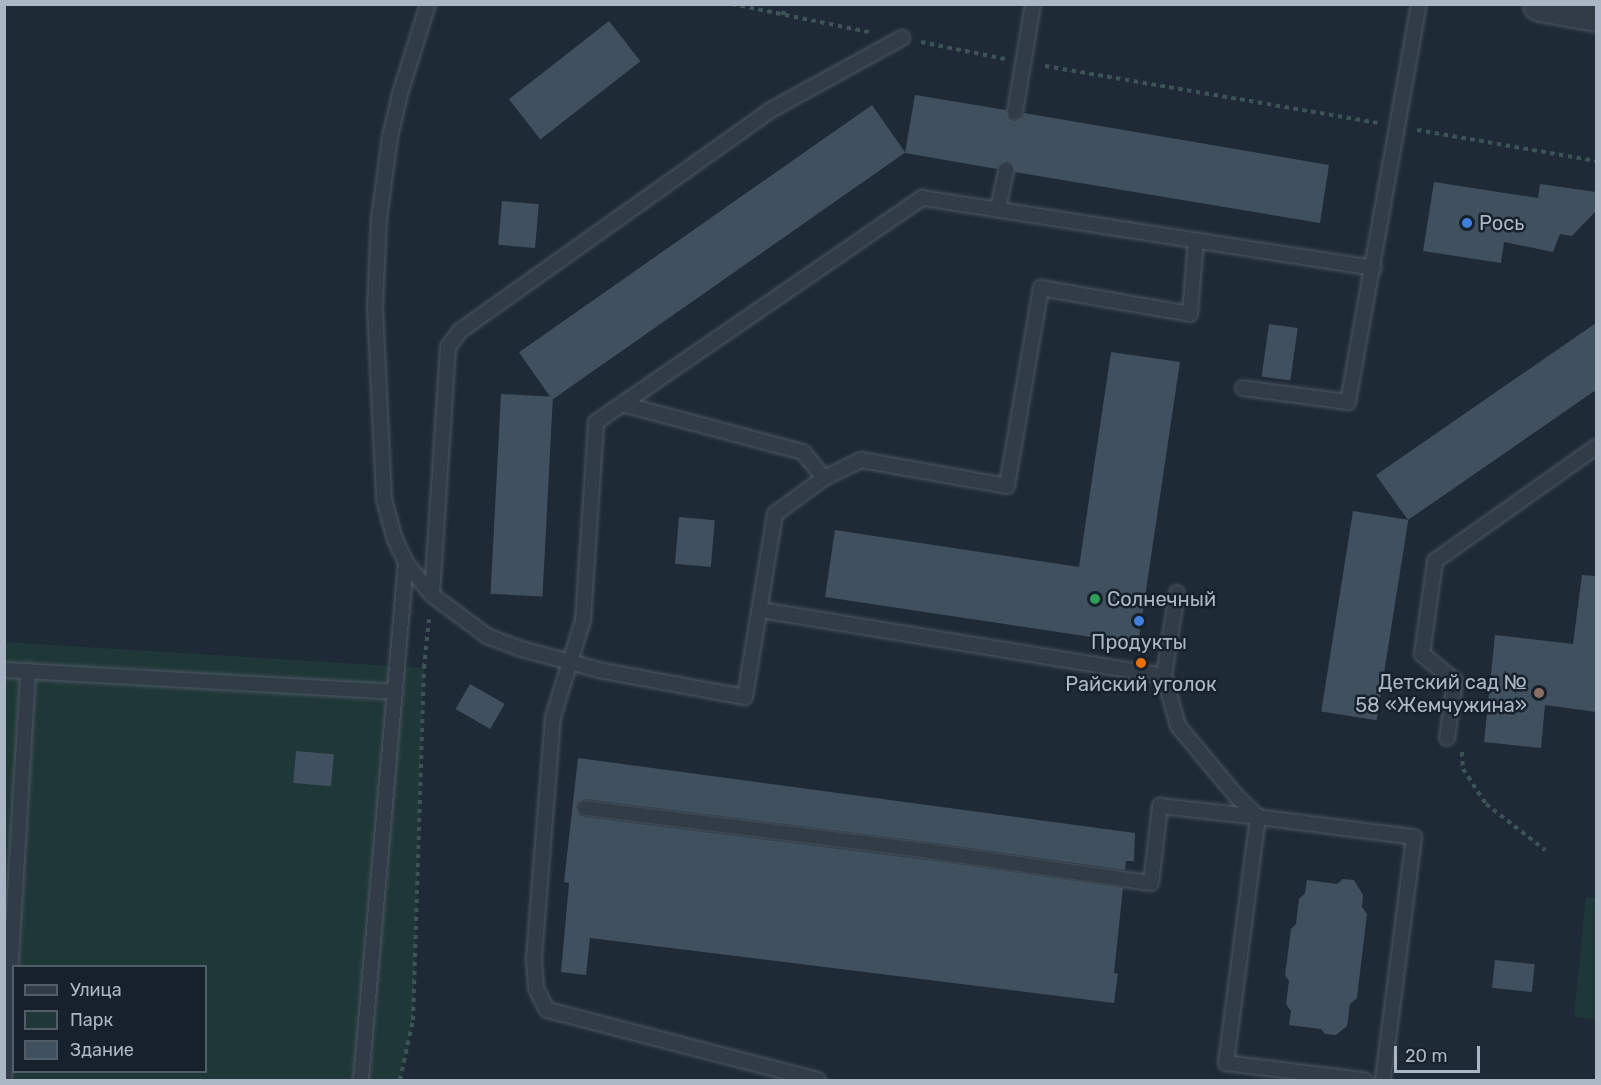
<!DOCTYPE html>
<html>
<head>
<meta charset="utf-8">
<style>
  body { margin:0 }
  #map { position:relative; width:1601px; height:1085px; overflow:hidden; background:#1e2a36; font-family:Rubik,sans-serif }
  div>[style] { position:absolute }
  .green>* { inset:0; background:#203737 }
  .building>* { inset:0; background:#40505e; transform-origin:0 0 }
  .path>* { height:4px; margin-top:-2px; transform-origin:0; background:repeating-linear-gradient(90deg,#3d5455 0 4.5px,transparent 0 9px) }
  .roads { filter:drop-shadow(0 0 2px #4c5762) drop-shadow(0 0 2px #4c5762) }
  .service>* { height:14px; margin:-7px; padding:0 7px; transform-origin:7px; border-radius:7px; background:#313c47 }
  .tertiary>* { height:33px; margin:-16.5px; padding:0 16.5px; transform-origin:16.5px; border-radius:16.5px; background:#313c47 }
  .dots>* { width:16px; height:16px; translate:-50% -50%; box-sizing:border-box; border:3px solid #17212b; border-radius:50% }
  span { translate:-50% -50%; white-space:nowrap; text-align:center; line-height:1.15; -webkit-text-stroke:5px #17212b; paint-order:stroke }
  .poi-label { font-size:20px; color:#abb7c4 }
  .left { translate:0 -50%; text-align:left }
  .right { translate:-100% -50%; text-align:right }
  .frame { position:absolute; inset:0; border:6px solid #abb7c4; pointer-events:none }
  .legend { position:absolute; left:12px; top:965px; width:195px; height:108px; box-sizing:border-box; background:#17212b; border:2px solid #525d68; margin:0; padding:8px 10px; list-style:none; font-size:18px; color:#abb7c4 }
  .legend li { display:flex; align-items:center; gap:12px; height:30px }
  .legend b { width:30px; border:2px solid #525d68 }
  .scale { position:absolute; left:1394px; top:1046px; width:86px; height:27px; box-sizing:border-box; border:3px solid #abb7c4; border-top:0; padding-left:8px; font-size:18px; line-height:21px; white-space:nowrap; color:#abb7c4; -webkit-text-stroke:4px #17212b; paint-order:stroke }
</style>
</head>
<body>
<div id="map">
  <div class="green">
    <i style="clip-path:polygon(evenodd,4px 642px,424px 668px,413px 1020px,400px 1080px,5px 1080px,4px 642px,14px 966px,206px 966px,206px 1072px,14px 1072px,14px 966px)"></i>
    <i style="clip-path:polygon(1586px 897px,1596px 898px,1596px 1019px,1574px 1017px)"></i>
  </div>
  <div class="building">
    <i style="left:609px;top:21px;width:51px;height:127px;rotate:52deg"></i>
    <i style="clip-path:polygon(915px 95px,1006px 110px,1009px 119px,1014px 121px,1022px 118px,1024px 113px,1329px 165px,1320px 223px,1015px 172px,1012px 164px,1007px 161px,1000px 164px,997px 169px,905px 153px)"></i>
    <i style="left:872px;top:105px;width:58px;height:431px;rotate:55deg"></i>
    <i style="clip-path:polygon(1434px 182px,1538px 198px,1540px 184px,1596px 192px,1596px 211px,1572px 236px,1560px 234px,1553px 252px,1504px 242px,1501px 263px,1423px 251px)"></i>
    <i style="left:502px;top:201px;width:37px;height:44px;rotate:5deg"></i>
    <i style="clip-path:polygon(1596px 323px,1596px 390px,1408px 520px,1376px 475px)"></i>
    <i style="left:1269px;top:324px;width:29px;height:53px;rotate:8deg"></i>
    <i style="clip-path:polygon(1111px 352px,1180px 362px,1138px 644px,825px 597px,835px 530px,1079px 567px)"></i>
    <i style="left:501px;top:394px;width:52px;height:200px;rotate:3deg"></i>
    <i style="left:1353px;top:511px;width:56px;height:203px;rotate:9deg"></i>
    <i style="left:679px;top:517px;width:36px;height:47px;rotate:5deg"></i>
    <i style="clip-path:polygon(1582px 575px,1596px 576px,1596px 712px,1545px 705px,1541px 748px,1484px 742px,1495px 635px,1573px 644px)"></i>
    <i style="left:470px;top:684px;width:40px;height:29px;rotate:30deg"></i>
    <i style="left:296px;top:751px;width:38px;height:32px;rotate:5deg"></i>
    <i style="clip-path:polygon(578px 758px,1135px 833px,1134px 861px,1126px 861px,1125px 870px,929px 842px,586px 799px,578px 802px,576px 807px,579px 815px,584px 817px,927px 860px,1123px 888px,1114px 973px,1118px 974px,1114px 1003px,590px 938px,586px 975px,561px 972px,569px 883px,564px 882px)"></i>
    <i style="clip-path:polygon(1343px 879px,1354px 880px,1363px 895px,1362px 907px,1367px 914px,1357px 998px,1350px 1004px,1347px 1026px,1336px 1035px,1325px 1034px,1321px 1029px,1289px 1025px,1291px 1011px,1286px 1004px,1289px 981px,1285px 975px,1291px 929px,1296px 924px,1299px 899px,1305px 893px,1307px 880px,1337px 884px)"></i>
    <i style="left:1495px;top:960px;width:40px;height:28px;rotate:6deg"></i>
  </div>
  <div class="path">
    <i style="left:732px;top:4px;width:140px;rotate:11.6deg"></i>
    <i style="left:783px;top:15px;width:11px;rotate:-80deg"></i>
    <i style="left:921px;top:42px;width:86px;rotate:11.4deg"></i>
    <i style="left:1045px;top:66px;width:337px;rotate:9.7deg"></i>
    <i style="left:1417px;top:130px;width:182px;rotate:9.8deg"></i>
    <i style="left:1462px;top:752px;width:17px;rotate:87deg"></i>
    <i style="left:1463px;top:769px;width:42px;rotate:56.7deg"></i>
    <i style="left:1486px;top:804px;width:75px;rotate:37.9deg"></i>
    <i style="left:400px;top:1080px;width:61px;rotate:-77.8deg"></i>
    <i style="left:413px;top:1020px;width:352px;rotate:-88.2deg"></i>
    <i style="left:424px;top:668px;width:49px;rotate:-84.2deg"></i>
  </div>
  <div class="roads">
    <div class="service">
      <i style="left:428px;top:4px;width:94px;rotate:107.3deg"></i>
      <i style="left:400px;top:94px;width:44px;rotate:103.1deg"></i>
      <i style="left:390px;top:137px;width:83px;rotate:97.6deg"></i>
      <i style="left:379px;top:219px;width:88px;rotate:92.6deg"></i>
      <i style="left:375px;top:307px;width:192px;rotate:87.3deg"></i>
      <i style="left:384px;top:499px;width:39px;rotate:75deg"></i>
      <i style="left:394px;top:537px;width:29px;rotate:65deg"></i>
      <i style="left:406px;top:563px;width:41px;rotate:50.9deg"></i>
      <i style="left:432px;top:595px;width:69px;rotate:36.7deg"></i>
      <i style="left:487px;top:636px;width:33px;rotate:21deg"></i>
      <i style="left:518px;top:648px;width:88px;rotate:15.1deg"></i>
      <i style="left:603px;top:671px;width:144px;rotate:10.4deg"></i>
      <i style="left:745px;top:697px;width:185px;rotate:-80.7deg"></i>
      <i style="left:775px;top:514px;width:61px;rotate:-36.3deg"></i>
      <i style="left:824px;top:478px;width:41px;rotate:-25.9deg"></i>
      <i style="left:861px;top:460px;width:148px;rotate:10.1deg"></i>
      <i style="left:1007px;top:486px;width:201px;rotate:-80.3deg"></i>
      <i style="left:1041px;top:288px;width:151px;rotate:9.9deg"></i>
      <i style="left:1190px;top:314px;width:74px;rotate:-85.4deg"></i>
      <i style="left:1015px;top:112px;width:109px;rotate:-80.5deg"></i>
      <i style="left:998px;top:209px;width:40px;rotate:-78deg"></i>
      <i style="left:1243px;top:388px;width:106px;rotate:7.6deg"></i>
      <i style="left:1348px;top:402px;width:404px;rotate:-79.9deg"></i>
      <i style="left:622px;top:404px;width:187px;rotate:14.9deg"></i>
      <i style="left:803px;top:452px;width:33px;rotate:51deg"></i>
      <i style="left:432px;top:595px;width:249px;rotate:-86.3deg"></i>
      <i style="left:448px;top:347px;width:20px;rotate:-53deg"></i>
      <i style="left:460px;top:331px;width:379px;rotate:-35.4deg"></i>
      <i style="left:769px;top:111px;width:152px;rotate:-28.8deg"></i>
      <i style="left:761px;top:610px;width:408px;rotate:9.3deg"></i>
      <i style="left:1164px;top:676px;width:84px;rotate:-81.1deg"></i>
      <i style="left:4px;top:670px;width:392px;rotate:3.2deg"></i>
      <i style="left:1447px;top:738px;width:58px;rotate:-82deg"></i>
      <i style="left:1455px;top:681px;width:43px;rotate:-140.7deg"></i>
      <i style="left:1422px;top:654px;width:94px;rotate:-82deg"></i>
      <i style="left:1435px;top:561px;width:197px;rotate:-35.3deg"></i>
      <i style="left:585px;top:808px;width:346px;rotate:7.1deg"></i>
      <i style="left:928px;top:851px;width:225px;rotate:8.2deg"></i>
      <i style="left:1151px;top:883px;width:78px;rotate:-83.3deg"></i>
      <i style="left:1160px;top:806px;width:99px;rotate:6.4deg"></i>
      <i style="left:1258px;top:817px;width:28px;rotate:-136deg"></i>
      <i style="left:1238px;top:798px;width:94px;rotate:-129.8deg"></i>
      <i style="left:1178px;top:726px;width:52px;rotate:-105.6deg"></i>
      <i style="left:4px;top:1077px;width:407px;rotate:-86.6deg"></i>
      <i style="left:361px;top:1080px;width:519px;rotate:-85.03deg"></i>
      <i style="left:818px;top:1080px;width:280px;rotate:-165.5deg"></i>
      <i style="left:547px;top:1010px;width:25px;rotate:-117deg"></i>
      <i style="left:536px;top:988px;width:30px;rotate:-94deg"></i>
      <i style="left:534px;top:958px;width:242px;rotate:-85.5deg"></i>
      <i style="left:553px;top:717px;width:102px;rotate:-72.8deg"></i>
      <i style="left:583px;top:620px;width:198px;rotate:-86.2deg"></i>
      <i style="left:596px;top:422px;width:396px;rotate:-34.5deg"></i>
      <i style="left:922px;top:198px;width:457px;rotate:8.8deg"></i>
      <i style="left:1364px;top:1080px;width:139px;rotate:-173deg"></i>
      <i style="left:1226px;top:1063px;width:248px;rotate:-82.6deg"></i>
      <i style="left:1258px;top:817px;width:157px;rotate:7.3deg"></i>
      <i style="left:1414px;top:837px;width:245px;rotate:97.3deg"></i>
    </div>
    <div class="tertiary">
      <i style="left:1540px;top:4px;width:57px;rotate:10.1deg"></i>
    </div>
  </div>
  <div class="dots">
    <i style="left:1467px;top:223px;background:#3f7fe0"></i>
    <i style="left:1095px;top:599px;background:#2e9e5b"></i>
    <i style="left:1139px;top:621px;background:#3f7fe0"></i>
    <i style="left:1141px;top:663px;background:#e8710a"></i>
    <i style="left:1539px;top:693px;background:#8d6e63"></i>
  </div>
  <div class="poi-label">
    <span class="left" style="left:1479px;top:223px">Рось</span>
    <span class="left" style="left:1107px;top:599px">Солнечный</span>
    <span style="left:1139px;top:642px">Продукты</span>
    <span class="right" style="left:1527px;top:694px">Детский сад №<br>58 «Жемчужина»</span>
    <span style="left:1141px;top:684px">Райский уголок</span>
  </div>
  <div class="frame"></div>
  <ul class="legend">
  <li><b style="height:8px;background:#313c47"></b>Улица</li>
  <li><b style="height:16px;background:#203737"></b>Парк</li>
  <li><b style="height:16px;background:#40505e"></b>Здание</li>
  </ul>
  <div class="scale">20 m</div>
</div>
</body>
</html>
